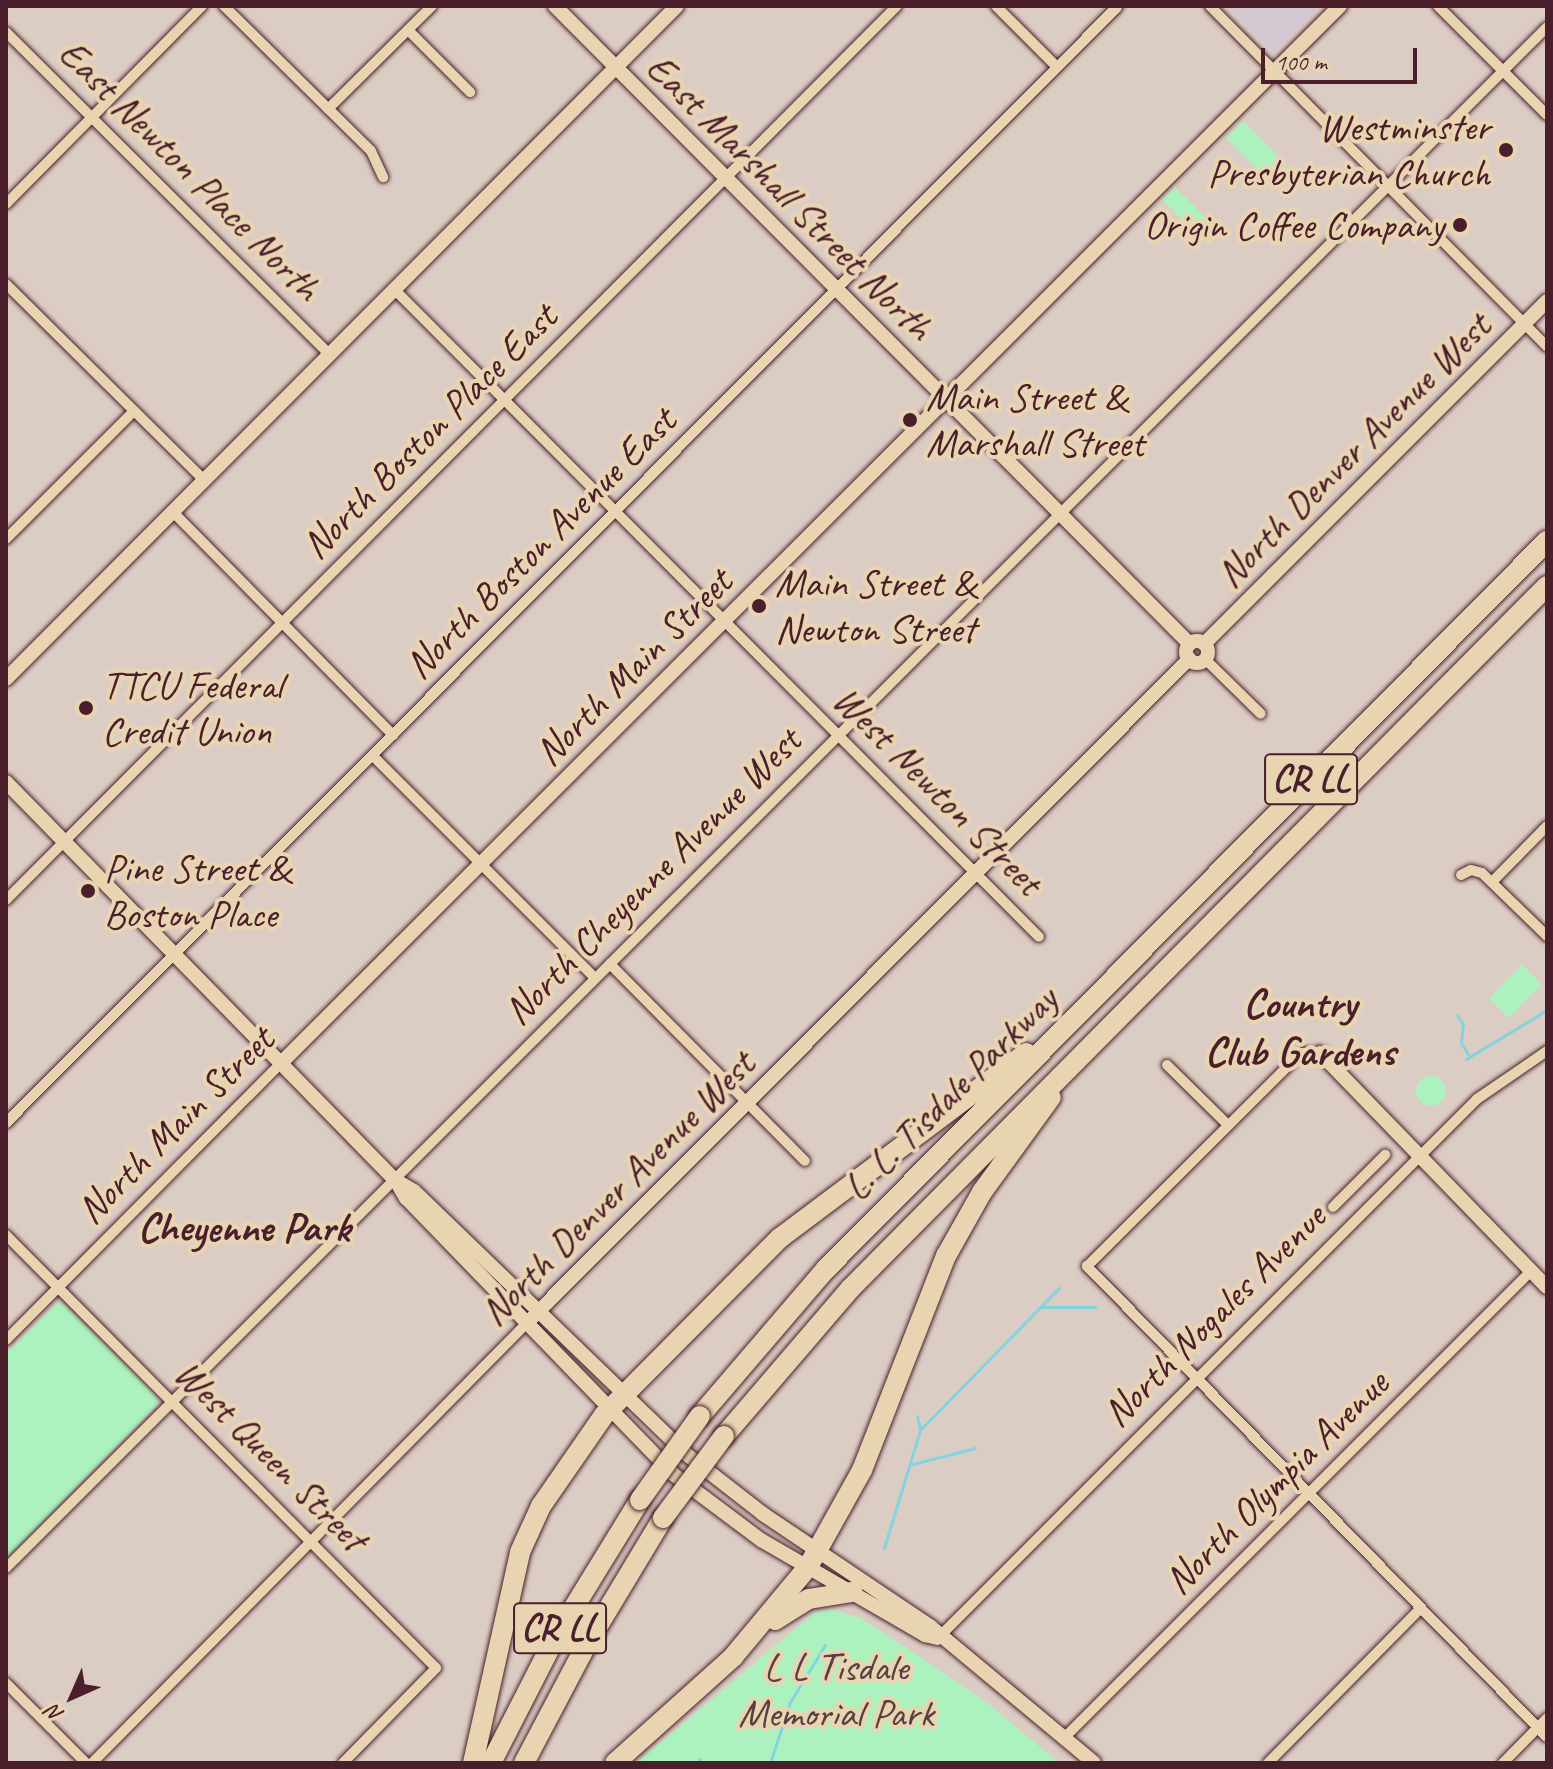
<!DOCTYPE html>
<html>
<head>
<meta charset="utf-8">
<style>
  body { margin:0 }
  #map { position:relative; width:1553px; height:1769px; overflow:hidden; background:#dccdc4; font-family:Caveat,sans-serif }
  div>[style] { position:absolute }
  .built>* { inset:0; background:#d3c8d1 }
  .green>* { inset:0; background:#abf2be; transform-origin:0 0 }
  .round { border-radius:50% }
  .stream>* { height:3px; margin:-1.5px; padding:0 1.5px; transform-origin:1.5px; border-radius:1.5px; background:#84d4e0 }
  .roads { filter:drop-shadow(0 0 2px #4a1f2b) drop-shadow(0 0 2px #4a1f2b) }
  .street>* { height:10px; margin:-5px; padding:0 5px; transform-origin:5px; border-radius:5px; background:#e9d4b2 }
  .secondary>* { height:14px; margin:-7px; padding:0 7px; transform-origin:7px; border-radius:7px; background:#e9d4b2 }
  .secondary>.ring { margin:-7px; padding:0; box-sizing:content-box; background:none; border:14px solid #e9d4b2; border-radius:50% }
  .highway>* { height:20px; margin:-10px; padding:0 10px; transform-origin:10px; border-radius:10px; background:#e9d4b2 }
  .bridges { filter:drop-shadow(0 0 2px #4a1f2b) drop-shadow(0 0 2px #4a1f2b) }
  .highway-bridge>* { height:20px; margin:-10px; padding:0 10px; transform-origin:10px; border-radius:10px; background:#e9d4b2 }
  .dots>* { width:22px; height:22px; translate:-50% -50%; box-sizing:border-box; border:4px solid #e9d4b2; border-radius:50% }
  span { translate:-50% -50%; white-space:nowrap; text-align:center; line-height:1.15; -webkit-text-stroke:8px #e9d4b2; paint-order:stroke }
  .shield-label span { padding:2px 6px; background:#e9d4b2; border:2px solid; border-radius:6px; -webkit-text-stroke-width:0 }
  .shield-label { font-size:38px; color:#4a1f2b; font-weight:700 }
  .poi-label { font-size:40px; color:#4a1f2b }
  .right { translate:-100% -50%; text-align:right }
  .left { translate:0 -50%; text-align:left }
  .street-label { font-size:40px; color:#4a1f2b }
  .park-label { font-size:40px; color:#593f41 }
  .neighbourhood-label { font-size:42px; color:#4a1f2b; font-weight:700 }
  .frame { position:absolute; inset:0; border:8px solid #4a1f2b; pointer-events:none }
  .north { position:absolute; left:32px; top:1657px; width:80px; height:80px; -webkit-text-stroke:6px #e9d4b2; paint-order:stroke; rotate:225deg; font-size:22px; font-weight:700; line-height:32px; text-align:center; color:#4a1f2b }
  .north::after { content:''; display:block; margin:auto; width:28px; height:36px; background:#4a1f2b; clip-path:polygon(50% 0,100% 100%,50% 72%,0 100%) }
  .scale { position:absolute; left:1261px; top:48px; width:156px; height:36px; box-sizing:border-box; border:4px solid #4a1f2b; border-top:0; padding-left:10px; font-size:24px; line-height:28px; white-space:nowrap; color:#4a1f2b; -webkit-text-stroke:6px #e9d4b2; paint-order:stroke }
</style>
</head>
<body>
<div id="map">
  <div class="built">
    <i style="clip-path:polygon(1228px 6px,1320px 6px,1274px 52px)"></i>
  </div>
  <div class="green">
    <i style="left:1243px;top:121px;width:62px;height:24px;rotate:45deg"></i>
    <i style="left:1175px;top:187px;width:62px;height:18px;rotate:45deg"></i>
    <i style="left:1522px;top:965px;width:28px;height:47px;rotate:45deg"></i>
    <i class="round" style="left:1416px;top:1076px;width:30px;height:30px"></i>
    <i style="clip-path:polygon(60px 1301px,155px 1394px,158px 1404px,6px 1559px,6px 1353px)"></i>
    <i style="clip-path:polygon(832px 1609px,860px 1618px,919px 1656px,991px 1706px,1059px 1763px,636px 1763px,814px 1613px)"></i>
  </div>
  <div class="stream">
    <i style="left:1457px;top:1015px;width:11px;rotate:56deg"></i>
    <i style="left:1463px;top:1024px;width:19px;rotate:96deg"></i>
    <i style="left:1461px;top:1043px;width:13px;rotate:58deg"></i>
    <i style="left:1466px;top:1059px;width:95px;rotate:-31.2deg"></i>
    <i style="left:1043px;top:1307px;width:52px"></i>
    <i style="left:917px;top:1416px;width:12px;rotate:76deg"></i>
    <i style="left:913px;top:1464px;width:64px;rotate:-14.5deg"></i>
    <i style="left:884px;top:1548px;width:123px;rotate:-73deg"></i>
    <i style="left:920px;top:1430px;width:199px;rotate:-45.6deg"></i>
    <i style="left:699px;top:1759px;width:5px;rotate:53deg"></i>
    <i style="left:770px;top:1763px;width:64px;rotate:-71.8deg"></i>
    <i style="left:790px;top:1702px;width:67px;rotate:-58.4deg"></i>
  </div>
  <div class="roads">
    <div class="street">
      <i style="left:224px;top:6px;width:206px;rotate:44.6deg"></i>
      <i style="left:371px;top:151px;width:29px;rotate:65deg"></i>
      <i style="left:996px;top:6px;width:86px;rotate:45deg"></i>
      <i style="left:1210px;top:6px;width:479px;rotate:45.3deg"></i>
      <i style="left:1438px;top:6px;width:154px;rotate:45deg"></i>
      <i style="left:408px;top:30px;width:88px;rotate:45deg"></i>
      <i style="left:6px;top:32px;width:456px;rotate:44.9deg"></i>
      <i style="left:328px;top:109px;width:146px;rotate:-44.7deg"></i>
      <i style="left:6px;top:204px;width:279px;rotate:-45.3deg"></i>
      <i style="left:6px;top:284px;width:277px;rotate:44.7deg"></i>
      <i style="left:394px;top:289px;width:914px;rotate:45.13deg"></i>
      <i style="left:172px;top:511px;width:315px;rotate:45.4deg"></i>
      <i style="left:6px;top:539px;width:181px;rotate:-45deg"></i>
      <i style="left:1205px;top:659px;width:78px;rotate:44.5deg"></i>
      <i style="left:373px;top:756px;width:314px;rotate:45deg"></i>
      <i style="left:1461px;top:875px;width:11px;rotate:-27deg"></i>
      <i style="left:1471px;top:870px;width:11px;rotate:15deg"></i>
      <i style="left:1482px;top:873px;width:91px;rotate:44.1deg"></i>
      <i style="left:1493px;top:881px;width:77px;rotate:-45.5deg"></i>
      <i style="left:6px;top:900px;width:1262px;rotate:-45.1deg"></i>
      <i style="left:610px;top:964px;width:277px;rotate:45.3deg"></i>
      <i style="left:1320px;top:1053px;width:19px;rotate:180deg"></i>
      <i style="left:1301px;top:1053px;width:302px;rotate:135.1deg"></i>
      <i style="left:1087px;top:1266px;width:658px;rotate:45.68deg"></i>
      <i style="left:1167px;top:1065px;width:86px;rotate:44.5deg"></i>
      <i style="left:6px;top:1123px;width:1576px;rotate:-45.13deg"></i>
      <i style="left:1333px;top:1207px;width:74px;rotate:-45deg"></i>
      <i style="left:6px;top:1235px;width:610px;rotate:45.2deg"></i>
      <i style="left:436px;top:1668px;width:133px;rotate:134.4deg"></i>
      <i style="left:6px;top:1340px;width:389px;rotate:-45.2deg"></i>
      <i style="left:6px;top:1568px;width:2179px;rotate:-45deg"></i>
      <i style="left:938px;top:1638px;width:762px;rotate:-45deg"></i>
      <i style="left:1477px;top:1099px;width:85px;rotate:-34.4deg"></i>
      <i style="left:6px;top:1683px;width:113px;rotate:45deg"></i>
      <i style="left:1065px;top:1737px;width:659px;rotate:-45deg"></i>
      <i style="left:92px;top:1763px;width:619px;rotate:-45.33deg"></i>
      <i style="left:1268px;top:1763px;width:216px;rotate:-45.4deg"></i>
      <i style="left:1503px;top:1763px;width:63px;rotate:-45.6deg"></i>
    </div>
    <div class="secondary">
      <i style="left:555px;top:6px;width:900px;rotate:45.14deg"></i>
      <i class="ring" style="left:1186px;top:641px;width:8px;height:8px"></i>
      <i style="left:1204px;top:644px;width:485px;rotate:-45deg"></i>
      <i style="left:6px;top:679px;width:950px;rotate:-45.09deg"></i>
      <i style="left:6px;top:782px;width:557px;rotate:45.66deg"></i>
      <i style="left:395px;top:1180px;width:22px;rotate:30deg"></i>
      <i style="left:414px;top:1191px;width:378px;rotate:44deg"></i>
      <i style="left:686px;top:1454px;width:98px;rotate:37.9deg"></i>
      <i style="left:763px;top:1514px;width:202px;rotate:33.9deg"></i>
      <i style="left:931px;top:1627px;width:212px;rotate:39.8deg"></i>
      <i style="left:1320px;top:1053px;width:326px;rotate:45.9deg"></i>
      <i style="left:280px;top:1064px;width:1498px;rotate:-44.95deg"></i>
      <i style="left:396px;top:1181px;width:20px;rotate:60deg"></i>
      <i style="left:406px;top:1198px;width:384px;rotate:45.9deg"></i>
      <i style="left:673px;top:1474px;width:110px;rotate:36.9deg"></i>
      <i style="left:761px;top:1540px;width:190px;rotate:30.1deg"></i>
      <i style="left:925px;top:1635px;width:13px;rotate:13deg"></i>
      <i style="left:527px;top:1323px;width:938px;rotate:-45.09deg"></i>
    </div>
    <div class="highway">
      <i style="left:700px;top:1416px;width:194px;rotate:-49.4deg"></i>
      <i style="left:826px;top:1269px;width:1025px;rotate:-45.28deg"></i>
      <i style="left:724px;top:1436px;width:194px;rotate:-49.4deg"></i>
      <i style="left:850px;top:1289px;width:990px;rotate:-45.25deg"></i>
      <i style="left:775px;top:1620px;width:40px;rotate:-32deg"></i>
      <i style="left:809px;top:1599px;width:44px;rotate:-9.2deg"></i>
      <i style="left:473px;top:1763px;width:216px;rotate:-77.4deg"></i>
      <i style="left:520px;top:1552px;width:51px;rotate:-65.5deg"></i>
      <i style="left:541px;top:1506px;width:111px;rotate:-55.3deg"></i>
      <i style="left:604px;top:1415px;width:250px;rotate:-45.2deg"></i>
      <i style="left:780px;top:1238px;width:308px;rotate:-36.9deg"></i>
      <i style="left:491px;top:1763px;width:140px;rotate:-62.9deg"></i>
      <i style="left:555px;top:1638px;width:162px;rotate:-58.4deg"></i>
      <i style="left:524px;top:1763px;width:129px;rotate:-62.2deg"></i>
      <i style="left:584px;top:1649px;width:153px;rotate:-58.9deg"></i>
      <i style="left:615px;top:1763px;width:159px;rotate:-41.9deg"></i>
      <i style="left:733px;top:1657px;width:117px;rotate:-50.2deg"></i>
      <i style="left:808px;top:1567px;width:111px;rotate:-60.9deg"></i>
      <i style="left:862px;top:1470px;width:230px;rotate:-68.6deg"></i>
      <i style="left:946px;top:1256px;width:73px;rotate:-60.6deg"></i>
      <i style="left:982px;top:1192px;width:117px;rotate:-54deg"></i>
    </div>
  </div>
  <div class="bridges">
    <div class="highway-bridge">
      <i style="left:640px;top:1500px;width:103px;rotate:-54.5deg"></i>
      <i style="left:663px;top:1518px;width:102px;rotate:-53.4deg"></i>
    </div>
  </div>
  <div class="dots">
    <i style="left:1506px;top:150px;background:#4a1f2b"></i>
    <i style="left:1460px;top:225px;background:#4a1f2b"></i>
    <i style="left:910px;top:420px;background:#4a1f2b"></i>
    <i style="left:759px;top:606px;background:#4a1f2b"></i>
    <i style="left:86px;top:708px;background:#4a1f2b"></i>
    <i style="left:88px;top:891px;background:#4a1f2b"></i>
  </div>
  <div class="shield-label">
    <span style="left:1311px;top:779px">CR LL</span>
    <span style="left:560px;top:1628px">CR LL</span>
  </div>
  <div class="poi-label">
    <span class="right" style="left:1490px;top:150px">Westminster<br>Presbyterian Church</span>
    <span class="right" style="left:1444px;top:225px">Origin Coffee Company</span>
    <span class="left" style="left:926px;top:420px">Main Street &amp;<br>Marshall Street</span>
    <span class="left" style="left:775px;top:606px">Main Street &amp;<br>Newton Street</span>
    <span class="left" style="left:102px;top:708px">TTCU Federal<br>Credit Union</span>
    <span class="left" style="left:104px;top:891px">Pine Street &amp;<br>Boston Place</span>
  </div>
  <div class="street-label">
    <span style="left:190px;top:170px;rotate:45deg">East Newton Place North</span>
    <span style="left:790px;top:197px;rotate:45deg">East Marshall Street North</span>
    <span style="left:429px;top:431px;rotate:-45deg">North Boston Place East</span>
    <span style="left:1353px;top:450px;rotate:-45deg">North Denver Avenue West</span>
    <span style="left:540px;top:543px;rotate:-45deg">North Boston Avenue East</span>
    <span style="left:633px;top:667px;rotate:-45deg">North Main Street</span>
    <span style="left:938px;top:790px;rotate:45deg">West Newton Street</span>
    <span style="left:652px;top:876px;rotate:-45deg">North Cheyenne Avenue West</span>
    <span style="left:950px;top:1093px;rotate:-45deg">L. L. Tisdale Parkway</span>
    <span style="left:175px;top:1125px;rotate:-45deg">North Main Street</span>
    <span style="left:617px;top:1188px;rotate:-45deg">North Denver Avenue West</span>
    <span style="left:1214px;top:1315px;rotate:-45deg">North Nogales Avenue</span>
    <span style="left:271px;top:1455px;rotate:45deg">West Queen Street</span>
    <span style="left:1276px;top:1482px;rotate:-45deg">North Olympia Avenue</span>
  </div>
  <div class="park-label">
    <span style="left:836px;top:1690px">L L Tisdale<br>Memorial Park</span>
  </div>
  <div class="neighbourhood-label">
    <span style="left:1300px;top:1028px">Country<br>Club Gardens</span>
    <span style="left:244px;top:1228px">Cheyenne Park</span>
  </div>
  <div class="frame"></div>
  <div class="north">N</div>
  <div class="scale">100 m</div>
</div>
</body>
</html>
